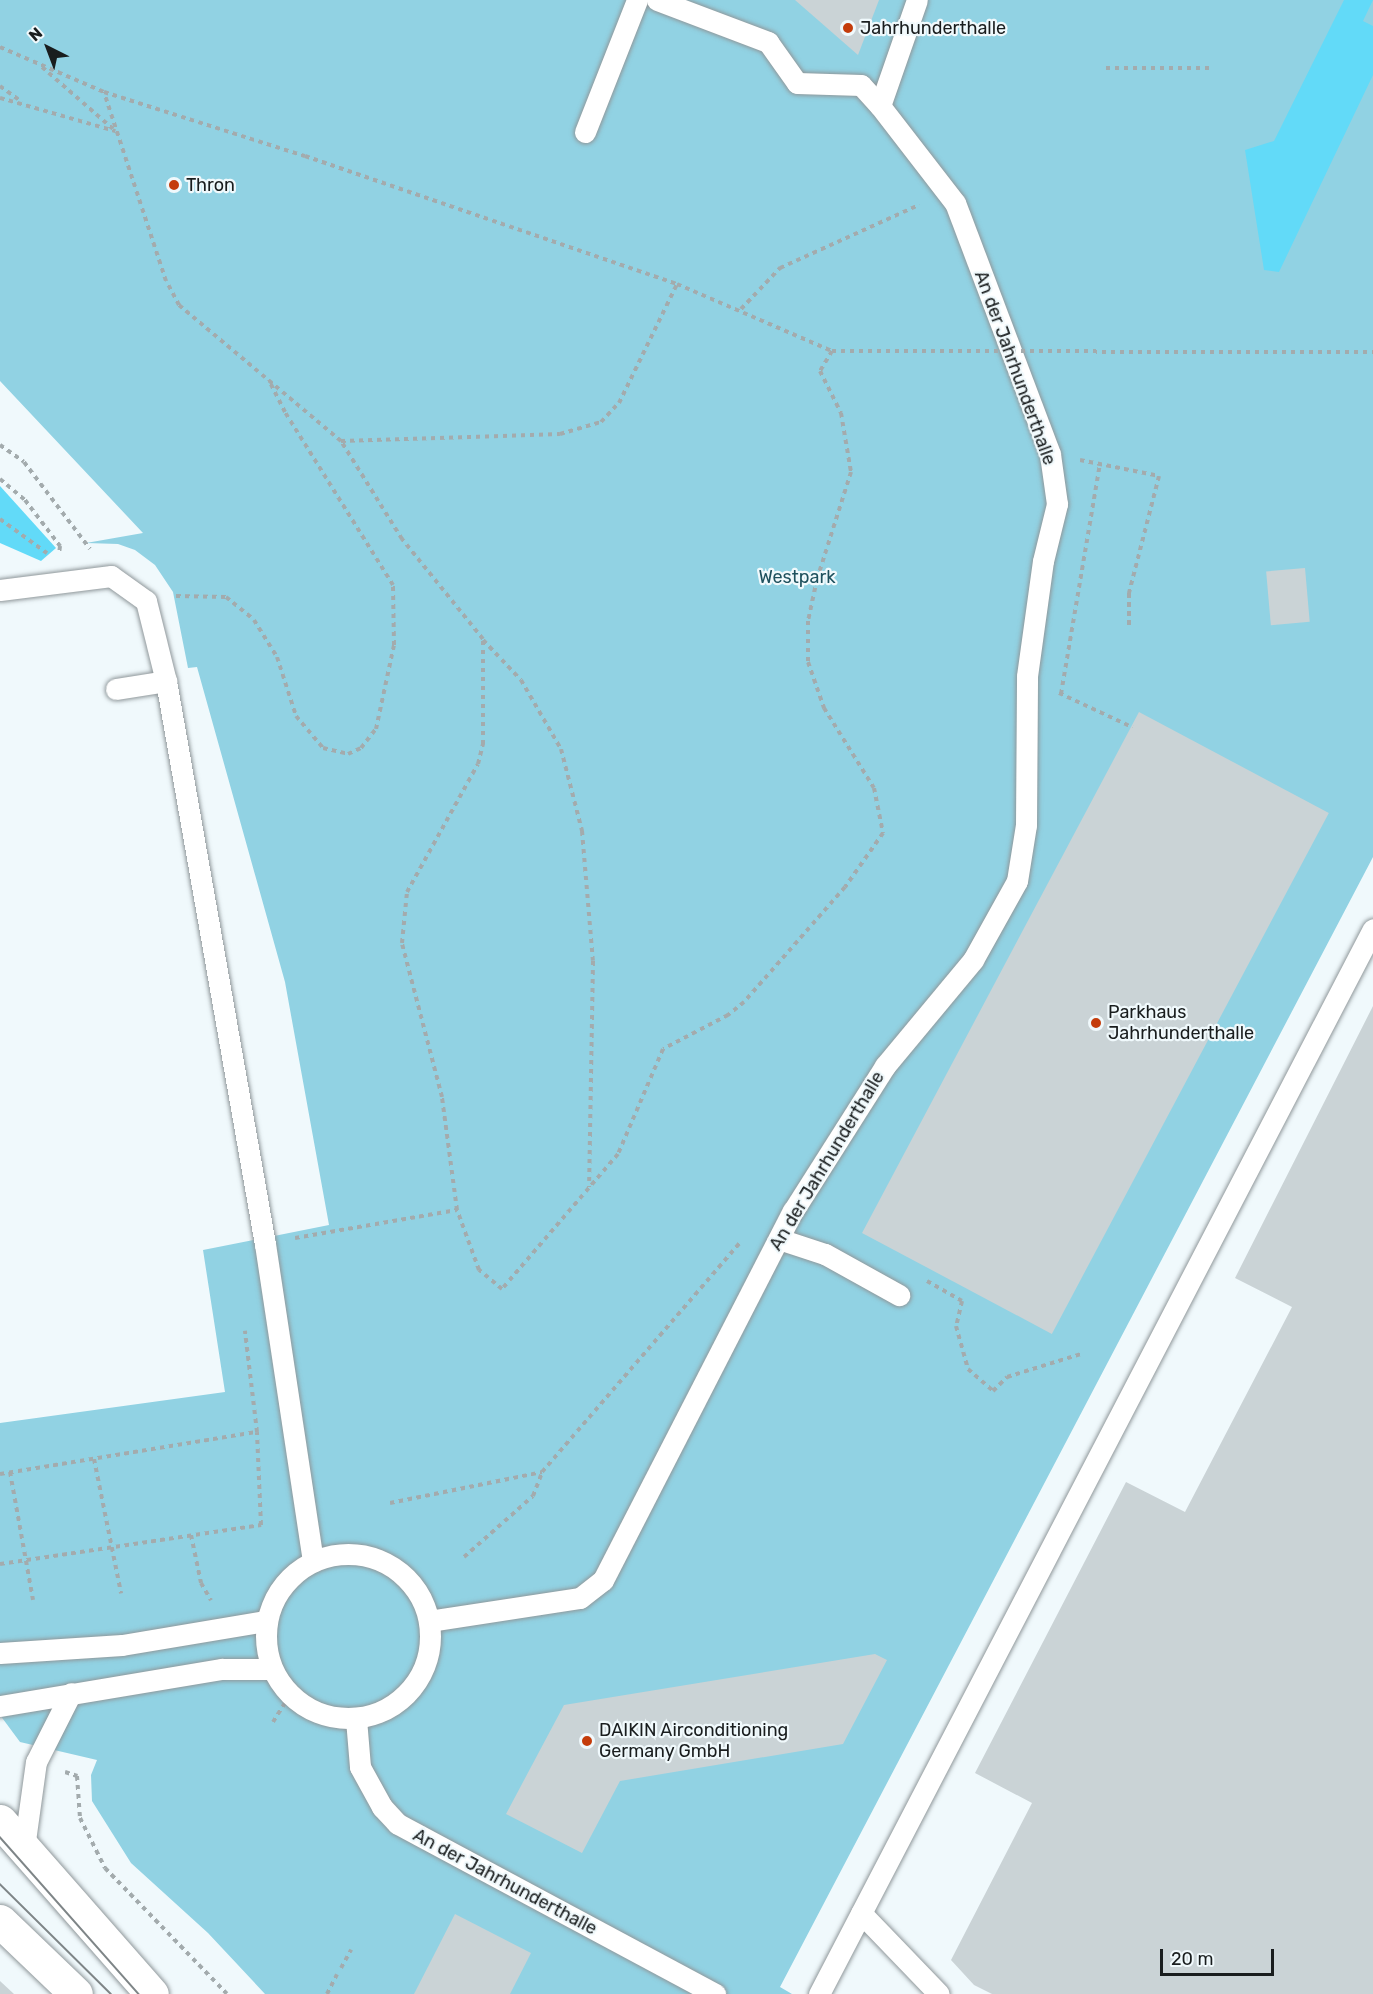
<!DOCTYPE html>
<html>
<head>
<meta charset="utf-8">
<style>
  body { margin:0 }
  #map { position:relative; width:1373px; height:1994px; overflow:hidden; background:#f0f9fc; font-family:Rubik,sans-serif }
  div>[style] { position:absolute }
  .green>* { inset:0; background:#91d2e3 }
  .water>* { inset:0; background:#62daf8 }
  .building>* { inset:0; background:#cad3d6; transform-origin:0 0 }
  .path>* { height:4px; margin-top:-2px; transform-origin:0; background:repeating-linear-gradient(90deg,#a3abad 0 4.5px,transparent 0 9px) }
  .roads { filter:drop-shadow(0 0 2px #90989b) drop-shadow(0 0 2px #90989b) }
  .lane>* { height:21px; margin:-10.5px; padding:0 10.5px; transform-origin:10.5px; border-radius:10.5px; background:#fff }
  .lane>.ring { margin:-10.5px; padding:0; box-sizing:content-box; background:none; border:21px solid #fff; border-radius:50% }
  .secondary>* { height:33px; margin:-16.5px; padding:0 16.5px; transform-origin:16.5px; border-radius:16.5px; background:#fff }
  .tram>* { height:1.5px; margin:-0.75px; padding:0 0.75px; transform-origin:0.75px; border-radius:0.75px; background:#7e8587 }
  .path-bridge>* { height:4px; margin-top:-2px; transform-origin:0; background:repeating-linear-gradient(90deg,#a3abad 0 4.5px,transparent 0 9px) }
  .dots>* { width:16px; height:16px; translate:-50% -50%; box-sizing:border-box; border:3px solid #f0f9fc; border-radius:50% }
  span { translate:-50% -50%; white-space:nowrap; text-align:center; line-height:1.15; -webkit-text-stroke:4.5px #f0f9fc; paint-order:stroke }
  .poi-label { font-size:18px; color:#191d1e }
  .left { translate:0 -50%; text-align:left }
  .street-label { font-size:18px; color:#191d1e }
  .park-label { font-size:18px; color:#1e515e }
  .north { position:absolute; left:18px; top:18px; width:60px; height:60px; -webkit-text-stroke:4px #f0f9fc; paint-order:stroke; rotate:318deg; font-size:16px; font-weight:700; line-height:24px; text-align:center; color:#191d1e }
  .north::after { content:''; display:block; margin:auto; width:21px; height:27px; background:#191d1e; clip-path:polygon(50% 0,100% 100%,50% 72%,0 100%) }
  .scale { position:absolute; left:1160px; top:1949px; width:114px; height:27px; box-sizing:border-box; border:3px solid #191d1e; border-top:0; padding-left:8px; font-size:18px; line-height:21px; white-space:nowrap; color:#191d1e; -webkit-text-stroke:4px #f0f9fc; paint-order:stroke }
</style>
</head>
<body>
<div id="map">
  <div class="green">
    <i style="clip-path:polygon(0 0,1373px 0,1373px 857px,780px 1987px,792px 1994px,265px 1994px,208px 1933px,131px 1863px,92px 1801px,91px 1775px,97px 1760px,20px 1742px,0 1715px,0 1423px,225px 1392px,203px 1250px,329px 1225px,285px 982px,197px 667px,188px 668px,173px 592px,155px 565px,135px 550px,118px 544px,86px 543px,143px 533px,0 381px)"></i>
  </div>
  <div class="water">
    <i style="clip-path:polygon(1344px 0,1373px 0,1363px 21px,1373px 26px,1373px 75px,1279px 272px,1264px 270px,1245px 150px,1274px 141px)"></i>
    <i style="clip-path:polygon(0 486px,56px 548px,41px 561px,0 543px)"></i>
  </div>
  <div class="building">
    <i style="clip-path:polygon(795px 0,879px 0,858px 55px)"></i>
    <i style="left:1305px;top:568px;width:54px;height:39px;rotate:85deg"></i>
    <i style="left:1139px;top:712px;width:215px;height:590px;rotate:28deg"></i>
    <i style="clip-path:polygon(1373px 1006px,1373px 1994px,992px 1994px,974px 1985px,951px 1960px,1032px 1803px,975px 1773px,1126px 1482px,1185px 1512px,1292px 1307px,1235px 1278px)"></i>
    <i style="clip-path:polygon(875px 1654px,887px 1660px,843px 1744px,620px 1781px,582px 1853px,506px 1814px,564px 1705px)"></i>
    <i style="clip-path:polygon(455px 1914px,531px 1953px,510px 1994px,414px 1994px)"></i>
    <i style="clip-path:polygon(0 1981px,14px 1994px,0 1994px)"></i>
  </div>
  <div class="path">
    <i style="left:0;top:47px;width:113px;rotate:23.4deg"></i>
    <i style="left:104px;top:92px;width:211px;rotate:17.7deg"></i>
    <i style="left:305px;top:156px;width:393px;rotate:19deg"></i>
    <i style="left:677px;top:284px;width:169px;rotate:23.4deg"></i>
    <i style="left:832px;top:351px;width:23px;rotate:121deg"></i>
    <i style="left:820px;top:371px;width:47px;rotate:63.4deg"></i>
    <i style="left:841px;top:413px;width:60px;rotate:80.4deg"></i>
    <i style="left:851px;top:472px;width:112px;rotate:107.6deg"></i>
    <i style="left:817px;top:579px;width:43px;rotate:102.1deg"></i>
    <i style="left:808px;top:621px;width:41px;rotate:90deg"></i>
    <i style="left:808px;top:662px;width:49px;rotate:70.8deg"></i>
    <i style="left:824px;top:708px;width:94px;rotate:58deg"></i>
    <i style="left:874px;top:788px;width:46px;rotate:78.7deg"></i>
    <i style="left:883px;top:833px;width:66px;rotate:125.1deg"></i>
    <i style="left:845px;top:887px;width:153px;rotate:131.3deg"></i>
    <i style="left:744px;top:1002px;width:21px;rotate:141deg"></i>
    <i style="left:728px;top:1015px;width:73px;rotate:152.4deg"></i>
    <i style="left:663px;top:1049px;width:114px;rotate:113.2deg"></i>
    <i style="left:618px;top:1154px;width:178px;rotate:130.7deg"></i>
    <i style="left:502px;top:1289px;width:30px;rotate:-140deg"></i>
    <i style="left:479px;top:1270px;width:64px;rotate:-110.1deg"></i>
    <i style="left:457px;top:1210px;width:114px;rotate:-97.6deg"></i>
    <i style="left:442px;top:1097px;width:159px;rotate:-104.6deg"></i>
    <i style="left:402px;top:943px;width:51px;rotate:-84.4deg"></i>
    <i style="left:407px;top:892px;width:146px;rotate:-61deg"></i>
    <i style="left:478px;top:764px;width:21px;rotate:-76deg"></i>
    <i style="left:483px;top:744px;width:105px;rotate:-90deg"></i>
    <i style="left:483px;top:639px;width:129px;rotate:-129deg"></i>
    <i style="left:402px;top:539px;width:115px;rotate:-121.9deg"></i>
    <i style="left:341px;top:441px;width:212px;rotate:-140deg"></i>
    <i style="left:179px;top:305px;width:27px;rotate:-118deg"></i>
    <i style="left:166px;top:281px;width:199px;rotate:-108.2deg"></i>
    <i style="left:42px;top:67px;width:94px;rotate:41.1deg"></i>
    <i style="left:1106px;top:68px;width:105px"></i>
    <i style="left:0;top:86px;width:27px;rotate:36deg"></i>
    <i style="left:0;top:98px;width:120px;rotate:16deg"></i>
    <i style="left:741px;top:309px;width:57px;rotate:-46.4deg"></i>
    <i style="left:780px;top:268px;width:153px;rotate:-24.4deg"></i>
    <i style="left:341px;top:441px;width:219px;rotate:-1.8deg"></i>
    <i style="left:560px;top:434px;width:43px;rotate:-16.3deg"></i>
    <i style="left:601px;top:422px;width:26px;rotate:-47deg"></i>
    <i style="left:619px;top:403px;width:132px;rotate:-64deg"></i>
    <i style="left:0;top:445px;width:29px;rotate:35deg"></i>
    <i style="left:24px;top:462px;width:109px;rotate:52.8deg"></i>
    <i style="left:1080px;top:460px;width:81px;rotate:11.4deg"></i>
    <i style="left:1159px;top:476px;width:121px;rotate:104.4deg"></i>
    <i style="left:1129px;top:593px;width:35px;rotate:90deg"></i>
    <i style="left:0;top:479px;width:33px;rotate:40deg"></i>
    <i style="left:25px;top:500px;width:58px;rotate:52.7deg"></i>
    <i style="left:60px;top:546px;width:8px;rotate:97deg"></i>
    <i style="left:0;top:519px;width:58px;rotate:35.9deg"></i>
    <i style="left:176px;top:596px;width:50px;rotate:1.1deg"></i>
    <i style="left:226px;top:597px;width:36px;rotate:39deg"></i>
    <i style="left:254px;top:620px;width:44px;rotate:58.1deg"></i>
    <i style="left:277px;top:657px;width:62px;rotate:72.1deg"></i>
    <i style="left:296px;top:716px;width:42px;rotate:49.8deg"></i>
    <i style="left:323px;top:748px;width:26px;rotate:13deg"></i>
    <i style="left:348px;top:754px;width:14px;rotate:-25deg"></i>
    <i style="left:361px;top:748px;width:24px;rotate:-52deg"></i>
    <i style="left:376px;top:729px;width:86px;rotate:-77.9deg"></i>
    <i style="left:394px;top:645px;width:60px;rotate:-91deg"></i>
    <i style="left:393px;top:585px;width:204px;rotate:-122deg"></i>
    <i style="left:285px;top:412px;width:36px;rotate:-117deg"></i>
    <i style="left:483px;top:640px;width:55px;rotate:46.5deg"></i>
    <i style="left:521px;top:680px;width:80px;rotate:59.9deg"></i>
    <i style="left:561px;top:749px;width:85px;rotate:75.6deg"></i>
    <i style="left:582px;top:831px;width:130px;rotate:85.2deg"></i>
    <i style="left:593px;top:961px;width:226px;rotate:91deg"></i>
    <i style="left:1059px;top:693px;width:81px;rotate:25deg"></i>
    <i style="left:1061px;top:694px;width:233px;rotate:-80.4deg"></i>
    <i style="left:295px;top:1238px;width:164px;rotate:-9.8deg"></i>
    <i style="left:927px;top:1281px;width:40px;rotate:29.7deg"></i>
    <i style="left:962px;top:1301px;width:26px;rotate:103deg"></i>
    <i style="left:956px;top:1326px;width:45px;rotate:74.4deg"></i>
    <i style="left:968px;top:1369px;width:33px;rotate:41deg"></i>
    <i style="left:993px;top:1391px;width:20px;rotate:-45deg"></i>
    <i style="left:1007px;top:1377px;width:77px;rotate:-17.3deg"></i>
    <i style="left:94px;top:1459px;width:137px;rotate:78.6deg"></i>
    <i style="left:10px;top:1472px;width:130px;rotate:79.8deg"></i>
    <i style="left:0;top:1474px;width:260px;rotate:-9.3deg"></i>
    <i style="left:257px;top:1432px;width:102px;rotate:-96.8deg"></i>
    <i style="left:390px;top:1503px;width:155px;rotate:-11.5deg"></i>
    <i style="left:542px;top:1472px;width:303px;rotate:-49.2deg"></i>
    <i style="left:191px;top:1535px;width:49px;rotate:78.2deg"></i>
    <i style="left:201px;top:1583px;width:20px;rotate:60deg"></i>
    <i style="left:464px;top:1557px;width:92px;rotate:-41.5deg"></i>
    <i style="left:533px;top:1496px;width:26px;rotate:-69deg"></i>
    <i style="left:0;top:1564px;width:264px;rotate:-8.5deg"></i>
    <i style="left:261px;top:1525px;width:93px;rotate:-92.5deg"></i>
    <i style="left:273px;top:1722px;width:32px;rotate:-58deg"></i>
    <i style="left:65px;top:1772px;width:13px;rotate:18deg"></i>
    <i style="left:77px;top:1776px;width:42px;rotate:85.9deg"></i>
    <i style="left:80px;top:1818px;width:56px;rotate:63.4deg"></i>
    <i style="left:105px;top:1868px;width:175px;rotate:45.9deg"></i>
    <i style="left:341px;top:1968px;width:21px;rotate:-61deg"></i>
    <i style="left:327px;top:1994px;width:22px;rotate:-63deg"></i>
  </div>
  <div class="roads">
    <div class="lane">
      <i style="left:657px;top:0;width:119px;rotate:20.7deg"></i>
      <i style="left:768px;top:42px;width:50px;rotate:54.7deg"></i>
      <i style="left:797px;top:83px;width:64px;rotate:1.8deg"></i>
      <i style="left:861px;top:85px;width:28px;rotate:48deg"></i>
      <i style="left:585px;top:132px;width:142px;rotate:-68.5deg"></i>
      <i style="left:0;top:590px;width:112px;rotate:-7.2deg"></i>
      <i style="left:111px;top:576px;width:43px;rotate:35.5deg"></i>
      <i style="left:146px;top:601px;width:82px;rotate:76deg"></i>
      <i style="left:166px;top:681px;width:572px;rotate:80.03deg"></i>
      <i style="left:265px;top:1244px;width:321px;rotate:81.4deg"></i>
      <i style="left:116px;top:689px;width:51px;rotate:-9.1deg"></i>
      <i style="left:779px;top:1239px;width:48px;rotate:18.1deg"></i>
      <i style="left:825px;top:1254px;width:85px;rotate:29deg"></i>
      <i class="ring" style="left:266px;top:1554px;width:143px;height:143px"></i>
      <i style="left:429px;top:1621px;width:153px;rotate:-8.7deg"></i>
      <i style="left:580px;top:1598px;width:29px;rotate:-38deg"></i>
      <i style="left:603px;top:1580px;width:415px;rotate:-62.8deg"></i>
      <i style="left:793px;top:1211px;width:172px;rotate:-57.6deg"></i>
      <i style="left:885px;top:1066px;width:138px;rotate:-50.3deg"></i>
      <i style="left:973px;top:960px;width:90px;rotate:-60.9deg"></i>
      <i style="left:1017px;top:881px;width:57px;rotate:-80.9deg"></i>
      <i style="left:1026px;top:825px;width:149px;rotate:-89.6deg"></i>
      <i style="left:1027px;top:676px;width:116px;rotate:-82.1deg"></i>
      <i style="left:1043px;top:561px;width:59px;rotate:-76.2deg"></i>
      <i style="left:1057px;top:504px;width:50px;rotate:-98deg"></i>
      <i style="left:1050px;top:454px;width:268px;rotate:-110.7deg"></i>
      <i style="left:955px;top:203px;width:123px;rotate:-127.7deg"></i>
      <i style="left:880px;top:106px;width:112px;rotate:-70.8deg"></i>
      <i style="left:0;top:1653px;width:122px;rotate:-3.8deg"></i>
      <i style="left:122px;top:1645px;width:146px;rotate:-9.5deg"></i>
      <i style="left:0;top:1706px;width:225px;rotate:-9.5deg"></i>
      <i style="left:222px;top:1669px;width:49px"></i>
      <i style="left:356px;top:1719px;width:48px;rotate:85.2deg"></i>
      <i style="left:360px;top:1767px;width:46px;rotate:61.2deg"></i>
      <i style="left:382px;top:1807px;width:23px;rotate:47deg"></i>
      <i style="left:398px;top:1824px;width:360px;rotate:28.2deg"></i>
      <i style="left:24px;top:1848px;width:87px;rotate:-82.1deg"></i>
      <i style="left:36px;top:1762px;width:77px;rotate:-63.1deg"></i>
      <i style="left:861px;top:1913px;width:112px;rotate:46.1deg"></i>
      <i style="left:819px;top:1994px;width:1200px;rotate:-62.52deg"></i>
    </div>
    <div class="secondary">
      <i style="left:0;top:1821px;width:230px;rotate:48.7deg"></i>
      <i style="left:0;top:1921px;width:105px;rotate:43.8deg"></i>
    </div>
  </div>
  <div class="tram">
    <i style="left:0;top:1837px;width:210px;rotate:48.5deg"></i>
    <i style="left:0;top:1884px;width:156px;rotate:44.7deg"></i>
  </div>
  <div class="path-bridge">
    <i style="left:832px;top:351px;width:541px;rotate:0.11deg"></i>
  </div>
  <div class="dots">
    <i style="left:848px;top:28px;background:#c43c0b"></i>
    <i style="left:174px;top:185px;background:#c43c0b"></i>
    <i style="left:1096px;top:1023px;background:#c43c0b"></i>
    <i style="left:587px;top:1741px;background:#c43c0b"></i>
  </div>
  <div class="poi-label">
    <span class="left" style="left:860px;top:28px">Jahrhunderthalle</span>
    <span class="left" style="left:186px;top:185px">Thron</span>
    <span class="left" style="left:1108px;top:1023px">Parkhaus<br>Jahrhunderthalle</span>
    <span class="left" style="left:599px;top:1741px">DAIKIN Airconditioning<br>Germany GmbH</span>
  </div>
  <div class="street-label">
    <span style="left:1015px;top:368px;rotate:70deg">An der Jahrhunderthalle</span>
    <span style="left:827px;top:1161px;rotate:-59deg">An der Jahrhunderthalle</span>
    <span style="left:505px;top:1882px;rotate:28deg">An der Jahrhunderthalle</span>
  </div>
  <div class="park-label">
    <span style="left:797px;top:577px">Westpark</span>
  </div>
  <div class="north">N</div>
  <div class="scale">20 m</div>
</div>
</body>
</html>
